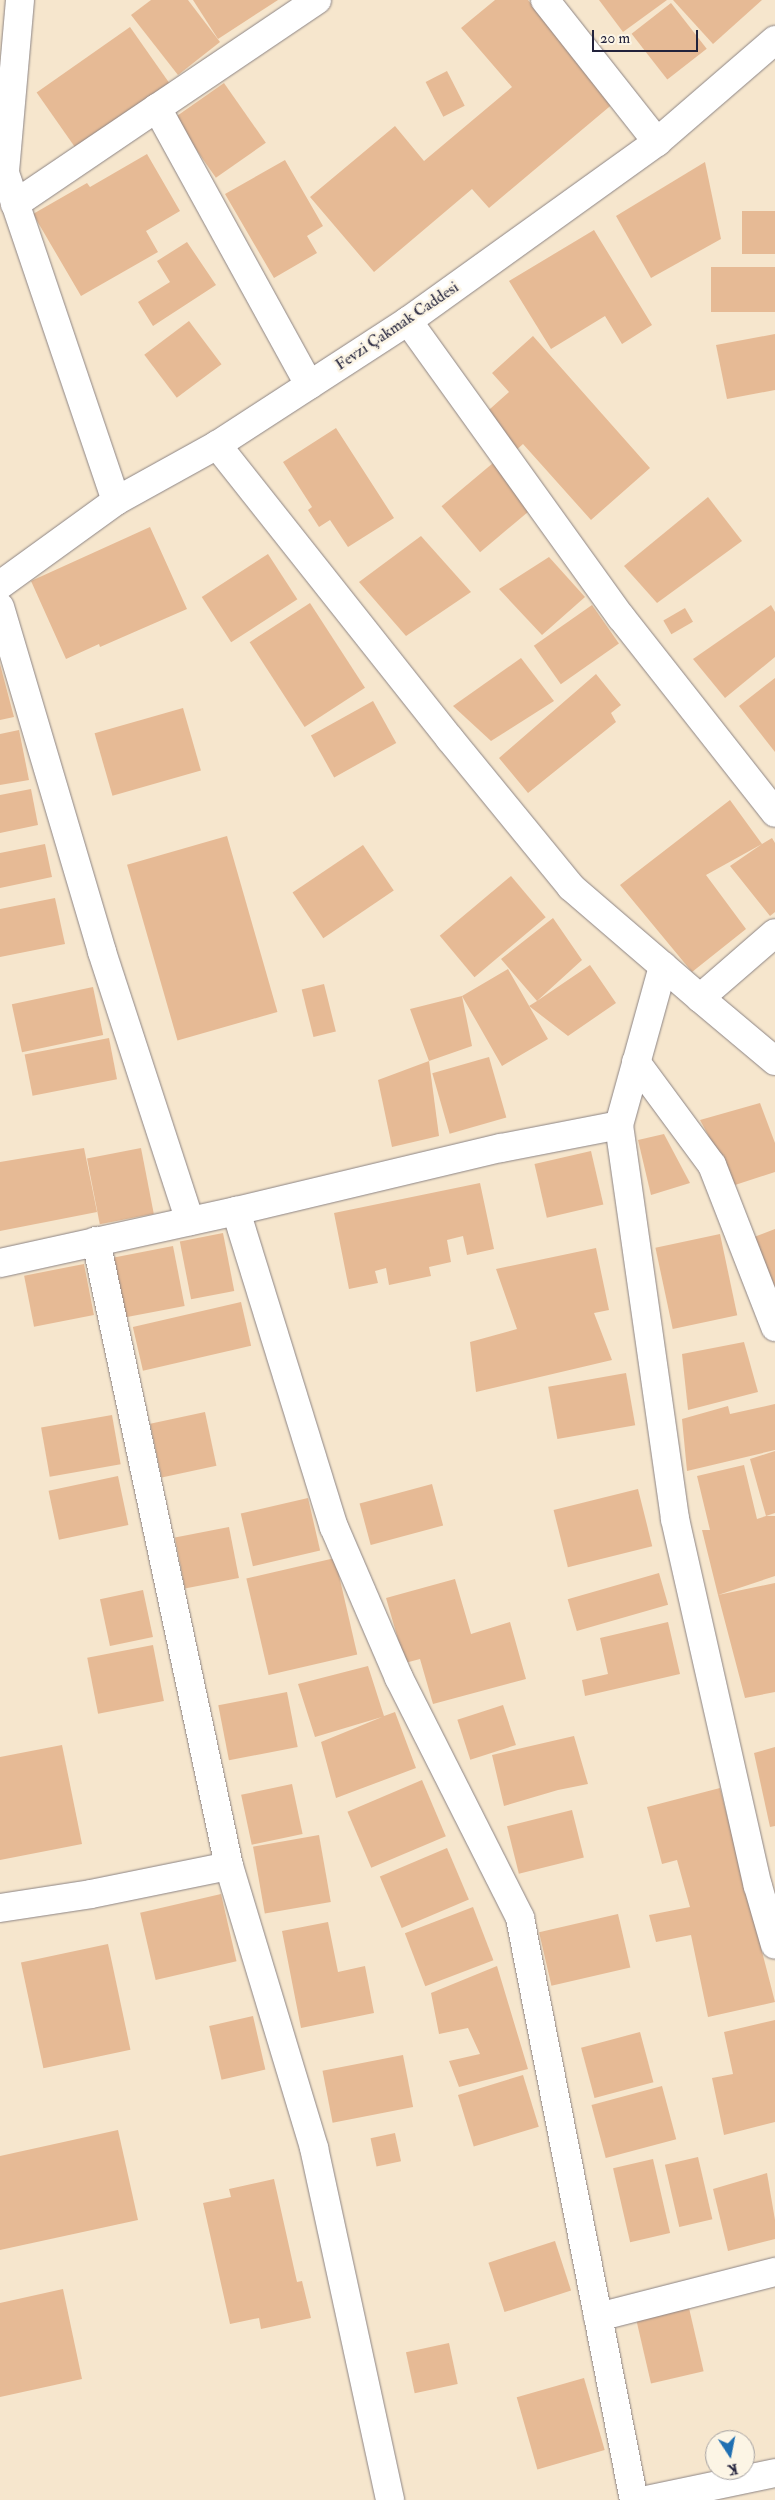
<!DOCTYPE html>
<html>
<head>
<meta charset="utf-8">
<style>
  body { margin:0 }
  #map { position:relative; width:775px; height:2500px; overflow:hidden; background:#f6e6cd; font-family:"IM FELL Double Pica",serif }
  div>[style] { position:absolute }
  .building>* { inset:0; background:#e6ba95; transform-origin:0 0 }
  .roads { filter:drop-shadow(0 0 1px #8c8484) drop-shadow(0 0 1px #8c8484) }
  .street>* { height:28px; margin:-14px; padding:0 14px; transform-origin:14px; border-radius:14px; background:#fff }
  .secondary>* { height:28px; margin:-14px; padding:0 14px; transform-origin:14px; border-radius:14px; background:#fff }
  span { translate:-50% -50%; white-space:nowrap; text-align:center; line-height:1.15; -webkit-text-stroke:5px #fcf5e5; paint-order:stroke }
  .street-label { font-size:16px; color:#22223b }
  .north { position:absolute; left:705px; top:2430px; width:50px; height:50px; box-sizing:border-box; background:#fcf5e5; border:1px solid #a5a1a1; border-radius:50%; rotate:169deg; font-size:14px; font-weight:700; line-height:20px; text-align:center; color:#22223b }
  .north::after { content:''; display:block; margin:auto; width:18px; height:22px; background:#1f6fb2; clip-path:polygon(50% 0,100% 100%,50% 72%,0 100%) }
  .scale { position:absolute; left:592px; top:30px; width:106px; height:22px; box-sizing:border-box; border:2px solid #22223b; border-top:0; padding-left:6px; font-size:15px; line-height:18px; white-space:nowrap; color:#22223b; -webkit-text-stroke:4px #fcf5e5; paint-order:stroke }
</style>
</head>
<body>
<div id="map">
  <div class="building">
    <i style="clip-path:polygon(151px 0,188px 0,220px 42px,178px 75px,131px 15px)"></i>
    <i style="clip-path:polygon(193px 0,278px 0,218px 39px)"></i>
    <i style="clip-path:polygon(495px 0,528px 0,615px 102px,489px 208px,472px 189px,374px 272px,310px 197px,395px 126px,424px 161px,512px 87px,461px 28px)"></i>
    <i style="clip-path:polygon(599px 0,667px 0,623px 32px)"></i>
    <i style="clip-path:polygon(673px 0,762px 0,713px 44px)"></i>
    <i style="left:671px;top:3px;width:58px;height:50px;rotate:52deg"></i>
    <i style="left:130px;top:27px;width:74px;height:114px;rotate:55deg"></i>
    <i style="left:447px;top:71px;width:39px;height:24px;rotate:63deg"></i>
    <i style="left:224px;top:83px;width:73px;height:61px;rotate:55deg"></i>
    <i style="clip-path:polygon(147px 154px,180px 211px,146px 231px,158px 252px,81px 296px,33px 214px,87px 183px,90px 187px)"></i>
    <i style="clip-path:polygon(285px 160px,323px 226px,307px 236px,317px 253px,274px 278px,225px 194px)"></i>
    <i style="clip-path:polygon(705px 162px,721px 239px,651px 278px,616px 216px)"></i>
    <i style="left:775px;top:211px;width:43px;height:33px;rotate:90deg"></i>
    <i style="clip-path:polygon(594px 230px,652px 325px,622px 344px,605px 316px,551px 349px,509px 281px)"></i>
    <i style="clip-path:polygon(187px 242px,216px 285px,153px 326px,138px 302px,170px 282px,157px 261px)"></i>
    <i style="left:775px;top:267px;width:45px;height:64px;rotate:90deg"></i>
    <i style="left:189px;top:321px;width:54px;height:56px;rotate:53deg"></i>
    <i style="clip-path:polygon(775px 334px,775px 390px,727px 399px,716px 345px)"></i>
    <i style="clip-path:polygon(533px 336px,650px 468px,591px 520px,523px 444px,513px 453px,481px 417px,509px 392px,492px 373px)"></i>
    <i style="clip-path:polygon(336px 428px,394px 518px,348px 547px,330px 520px,319px 527px,308px 510px,312px 507px,283px 462px)"></i>
    <i style="left:499px;top:458px;width:60px;height:75px;rotate:50deg"></i>
    <i style="clip-path:polygon(708px 497px,742px 541px,657px 603px,624px 566px)"></i>
    <i style="clip-path:polygon(150px 527px,187px 609px,100px 647px,99px 644px,66px 659px,31px 581px)"></i>
    <i style="clip-path:polygon(421px 536px,471px 592px,406px 636px,359px 582px)"></i>
    <i style="left:268px;top:554px;width:54px;height:79px;rotate:57deg"></i>
    <i style="clip-path:polygon(549px 557px,585px 597px,542px 635px,499px 589px)"></i>
    <i style="left:310px;top:603px;width:101px;height:72px;rotate:57deg"></i>
    <i style="left:592px;top:605px;width:47px;height:71px;rotate:55deg"></i>
    <i style="clip-path:polygon(771px 605px,775px 612px,775px 657px,725px 698px,693px 659px)"></i>
    <i style="left:685px;top:608px;width:16px;height:25px;rotate:60deg"></i>
    <i style="clip-path:polygon(521px 658px,554px 701px,491px 741px,453px 706px)"></i>
    <i style="clip-path:polygon(0 664px,14px 717px,0 720px)"></i>
    <i style="clip-path:polygon(596px 674px,621px 705px,611px 713px,616px 722px,528px 793px,499px 758px)"></i>
    <i style="clip-path:polygon(775px 678px,775px 752px,739px 706px)"></i>
    <i style="left:373px;top:701px;width:48px;height:71px;rotate:61deg"></i>
    <i style="left:183px;top:708px;width:65px;height:92px;rotate:74deg"></i>
    <i style="clip-path:polygon(19px 730px,29px 780px,0 785px,0 734px)"></i>
    <i style="clip-path:polygon(31px 789px,38px 825px,0 833px,0 795px)"></i>
    <i style="clip-path:polygon(730px 800px,762px 844px,772px 838px,775px 843px,775px 912px,770px 916px,730px 866px,762px 844px,706px 875px,746px 929px,692px 972px,620px 885px)"></i>
    <i style="left:227px;top:836px;width:183px;height:104px;rotate:74deg"></i>
    <i style="clip-path:polygon(45px 844px,52px 877px,0 888px,0 853px)"></i>
    <i style="left:363px;top:845px;width:55px;height:85px;rotate:56deg"></i>
    <i style="left:511px;top:876px;width:54px;height:93px;rotate:50deg"></i>
    <i style="clip-path:polygon(55px 898px,65px 944px,0 957px,0 909px)"></i>
    <i style="clip-path:polygon(553px 918px,582px 960px,537px 1001px,590px 965px,616px 1003px,568px 1036px,529px 1006px,537px 1001px,501px 959px)"></i>
    <i style="clip-path:polygon(508px 969px,548px 1039px,502px 1066px,462px 996px,472px 1046px,429px 1061px,410px 1009px,462px 996px)"></i>
    <i style="left:324px;top:984px;width:49px;height:23px;rotate:76deg"></i>
    <i style="left:93px;top:987px;width:49px;height:83px;rotate:78deg"></i>
    <i style="left:109px;top:1038px;width:42px;height:86px;rotate:79deg"></i>
    <i style="left:489px;top:1057px;width:63px;height:59px;rotate:74deg"></i>
    <i style="clip-path:polygon(429px 1061px,439px 1136px,392px 1147px,378px 1080px)"></i>
    <i style="clip-path:polygon(760px 1103px,775px 1143px,775px 1172px,735px 1185px,700px 1120px)"></i>
    <i style="clip-path:polygon(664px 1134px,690px 1183px,651px 1195px,638px 1140px)"></i>
    <i style="clip-path:polygon(84px 1148px,97px 1212px,0 1231px,0 1162px)"></i>
    <i style="left:141px;top:1148px;width:67px;height:55px;rotate:79deg"></i>
    <i style="left:591px;top:1151px;width:55px;height:58px;rotate:77deg"></i>
    <i style="clip-path:polygon(480px 1183px,494px 1249px,467px 1255px,463px 1236px,447px 1240px,451px 1262px,429px 1267px,431px 1276px,389px 1285px,386px 1268px,375px 1271px,378px 1283px,349px 1289px,334px 1213px)"></i>
    <i style="clip-path:polygon(775px 1229px,775px 1292px,754px 1237px)"></i>
    <i style="left:223px;top:1233px;width:59px;height:44px;rotate:79deg"></i>
    <i style="left:720px;top:1234px;width:83px;height:66px;rotate:78deg"></i>
    <i style="left:173px;top:1246px;width:61px;height:60px;rotate:79deg"></i>
    <i style="clip-path:polygon(596px 1248px,609px 1310px,594px 1313px,612px 1360px,476px 1392px,470px 1342px,517px 1329px,496px 1269px)"></i>
    <i style="left:84px;top:1264px;width:52px;height:61px;rotate:79deg"></i>
    <i style="left:241px;top:1302px;width:45px;height:111px;rotate:77deg"></i>
    <i style="clip-path:polygon(744px 1342px,758px 1392px,688px 1410px,682px 1354px)"></i>
    <i style="left:626px;top:1373px;width:53px;height:79px;rotate:80deg"></i>
    <i style="clip-path:polygon(775px 1404px,775px 1450px,687px 1471px,682px 1419px,728px 1406px,730px 1414px)"></i>
    <i style="left:205px;top:1412px;width:55px;height:56px;rotate:78deg"></i>
    <i style="left:112px;top:1415px;width:50px;height:72px;rotate:80deg"></i>
    <i style="clip-path:polygon(775px 1451px,775px 1513px,766px 1516px,750px 1459px)"></i>
    <i style="clip-path:polygon(744px 1465px,757px 1519px,766px 1516px,775px 1516px,775px 1576px,718px 1595px,775px 1583px,775px 1692px,745px 1698px,718px 1595px,702px 1530px,710px 1530px,697px 1476px)"></i>
    <i style="left:118px;top:1476px;width:50px;height:71px;rotate:78deg"></i>
    <i style="left:432px;top:1484px;width:43px;height:75px;rotate:75deg"></i>
    <i style="left:638px;top:1489px;width:59px;height:87px;rotate:76deg"></i>
    <i style="left:308px;top:1498px;width:54px;height:69px;rotate:77deg"></i>
    <i style="left:229px;top:1527px;width:52px;height:55px;rotate:79deg"></i>
    <i style="left:335px;top:1558px;width:99px;height:91px;rotate:77deg"></i>
    <i style="left:659px;top:1573px;width:33px;height:95px;rotate:74deg"></i>
    <i style="clip-path:polygon(455px 1579px,471px 1634px,510px 1622px,526px 1679px,433px 1704px,420px 1659px,405px 1663px,386px 1598px)"></i>
    <i style="left:143px;top:1590px;width:48px;height:44px;rotate:78deg"></i>
    <i style="clip-path:polygon(668px 1622px,680px 1674px,585px 1696px,582px 1680px,608px 1674px,600px 1638px)"></i>
    <i style="left:153px;top:1645px;width:57px;height:67px;rotate:79deg"></i>
    <i style="clip-path:polygon(368px 1666px,384px 1716px,395px 1712px,416px 1768px,336px 1798px,321px 1742px,382px 1717px,315px 1737px,298px 1684px)"></i>
    <i style="left:287px;top:1692px;width:56px;height:70px;rotate:79deg"></i>
    <i style="left:503px;top:1705px;width:42px;height:48px;rotate:72deg"></i>
    <i style="clip-path:polygon(574px 1736px,588px 1784px,558px 1790px,504px 1806px,492px 1755px)"></i>
    <i style="clip-path:polygon(62px 1745px,82px 1844px,0 1860px,0 1757px)"></i>
    <i style="clip-path:polygon(775px 1747px,775px 1826px,770px 1827px,754px 1753px)"></i>
    <i style="left:422px;top:1780px;width:61px;height:81px;rotate:67deg"></i>
    <i style="left:292px;top:1784px;width:51px;height:52px;rotate:78deg"></i>
    <i style="clip-path:polygon(720px 1788px,775px 2002px,708px 2017px,691px 1935px,656px 1942px,649px 1915px,690px 1907px,677px 1860px,662px 1864px,647px 1807px)"></i>
    <i style="left:572px;top:1810px;width:49px;height:67px;rotate:76deg"></i>
    <i style="left:319px;top:1835px;width:68px;height:67px;rotate:80deg"></i>
    <i style="left:447px;top:1848px;width:56px;height:73px;rotate:67deg"></i>
    <i style="left:221px;top:1894px;width:69px;height:83px;rotate:77deg"></i>
    <i style="left:473px;top:1907px;width:57px;height:73px;rotate:69deg"></i>
    <i style="left:618px;top:1914px;width:55px;height:81px;rotate:77deg"></i>
    <i style="clip-path:polygon(328px 1922px,338px 1972px,365px 1966px,374px 2013px,301px 2028px,282px 1931px)"></i>
    <i style="left:108px;top:1944px;width:108px;height:89px;rotate:78deg"></i>
    <i style="clip-path:polygon(497px 1966px,528px 2069px,459px 2087px,449px 2061px,480px 2054px,468px 2028px,439px 2034px,431px 1993px)"></i>
    <i style="left:253px;top:2016px;width:55px;height:45px;rotate:77deg"></i>
    <i style="clip-path:polygon(775px 2020px,775px 2122px,724px 2135px,712px 2078px,733px 2074px,724px 2032px)"></i>
    <i style="left:640px;top:2032px;width:52px;height:61px;rotate:75deg"></i>
    <i style="left:403px;top:2055px;width:53px;height:82px;rotate:79deg"></i>
    <i style="left:523px;top:2075px;width:54px;height:68px;rotate:73deg"></i>
    <i style="left:662px;top:2086px;width:55px;height:73px;rotate:75deg"></i>
    <i style="clip-path:polygon(118px 2130px,138px 2220px,0 2250px,0 2156px)"></i>
    <i style="left:395px;top:2133px;width:29px;height:25px;rotate:78deg"></i>
    <i style="left:698px;top:2157px;width:64px;height:34px;rotate:77deg"></i>
    <i style="left:653px;top:2159px;width:76px;height:41px;rotate:77deg"></i>
    <i style="clip-path:polygon(767px 2173px,775px 2220px,775px 2239px,728px 2251px,713px 2189px)"></i>
    <i style="clip-path:polygon(274px 2179px,297px 2282px,302px 2281px,311px 2318px,261px 2329px,259px 2318px,230px 2324px,203px 2203px,231px 2197px,229px 2189px)"></i>
    <i style="left:555px;top:2241px;width:52px;height:70px;rotate:72deg"></i>
    <i style="clip-path:polygon(63px 2289px,82px 2379px,0 2397px,0 2303px)"></i>
    <i style="left:689px;top:2308px;width:65px;height:54px;rotate:77deg"></i>
    <i style="left:449px;top:2343px;width:42px;height:44px;rotate:78deg"></i>
    <i style="left:584px;top:2378px;width:75px;height:70px;rotate:74deg"></i>
  </div>
  <div class="roads">
    <div class="street">
      <i style="left:20px;top:0;width:174px;rotate:95deg"></i>
      <i style="left:5px;top:173px;width:346px;rotate:71.3deg"></i>
      <i style="left:545px;top:0;width:181px;rotate:51.7deg"></i>
      <i style="left:157px;top:108px;width:193px;rotate:-34deg"></i>
      <i style="left:15px;top:204px;width:171px;rotate:-34.1deg"></i>
      <i style="left:157px;top:108px;width:316px;rotate:61.2deg"></i>
      <i style="left:408px;top:321px;width:365px;rotate:54.3deg"></i>
      <i style="left:621px;top:617px;width:249px;rotate:51.8deg"></i>
      <i style="left:217px;top:445px;width:375px;rotate:51.6deg"></i>
      <i style="left:450px;top:739px;width:191px;rotate:50.7deg"></i>
      <i style="left:571px;top:887px;width:170px;rotate:40.7deg"></i>
      <i style="left:700px;top:998px;width:99px;rotate:-40.9deg"></i>
      <i style="left:0;top:607px;width:360px;rotate:73.5deg"></i>
      <i style="left:102px;top:952px;width:283px;rotate:71.9deg"></i>
      <i style="left:700px;top:998px;width:98px;rotate:40deg"></i>
      <i style="left:636px;top:1062px;width:128px;rotate:53.6deg"></i>
      <i style="left:712px;top:1165px;width:174px;rotate:68.7deg"></i>
      <i style="left:619px;top:1125px;width:398px;rotate:81.9deg"></i>
      <i style="left:675px;top:1519px;width:376px;rotate:77.3deg"></i>
      <i style="left:758px;top:1886px;width:61px;rotate:73.9deg"></i>
      <i style="left:236px;top:1211px;width:331px;rotate:72.8deg"></i>
      <i style="left:334px;top:1527px;width:164px;rotate:66.7deg"></i>
      <i style="left:399px;top:1678px;width:269px;rotate:63.2deg"></i>
      <i style="left:520px;top:1918px;width:593px;rotate:78.92deg"></i>
      <i style="left:96px;top:1241px;width:639px;rotate:77.99deg"></i>
      <i style="left:229px;top:1866px;width:295px;rotate:73.2deg"></i>
      <i style="left:314px;top:2148px;width:360px;rotate:77.8deg"></i>
      <i style="left:0;top:1263px;width:242px;rotate:-12.4deg"></i>
      <i style="left:236px;top:1211px;width:272px;rotate:-13.4deg"></i>
      <i style="left:501px;top:1148px;width:120px;rotate:-11deg"></i>
      <i style="left:619px;top:1125px;width:165px;rotate:-74.5deg"></i>
      <i style="left:0;top:1908px;width:92px;rotate:-8.7deg"></i>
      <i style="left:91px;top:1894px;width:141px;rotate:-11.5deg"></i>
      <i style="left:598px;top:2317px;width:183px;rotate:-14.3deg"></i>
      <i style="left:646px;top:2500px;width:132px;rotate:-11.8deg"></i>
    </div>
    <div class="secondary">
      <i style="left:0;top:585px;width:143px;rotate:-35.9deg"></i>
      <i style="left:116px;top:501px;width:115px;rotate:-29deg"></i>
      <i style="left:217px;top:445px;width:228px;rotate:-33deg"></i>
      <i style="left:408px;top:321px;width:307px;rotate:-35.7deg"></i>
      <i style="left:657px;top:142px;width:156px;rotate:-40.8deg"></i>
    </div>
  </div>
  <div class="street-label">
    <span style="left:397px;top:326px;rotate:-34deg">Fevzi Çakmak Caddesi</span>
  </div>
  <div class="north">K</div>
  <div class="scale">20 m</div>
</div>
</body>
</html>
